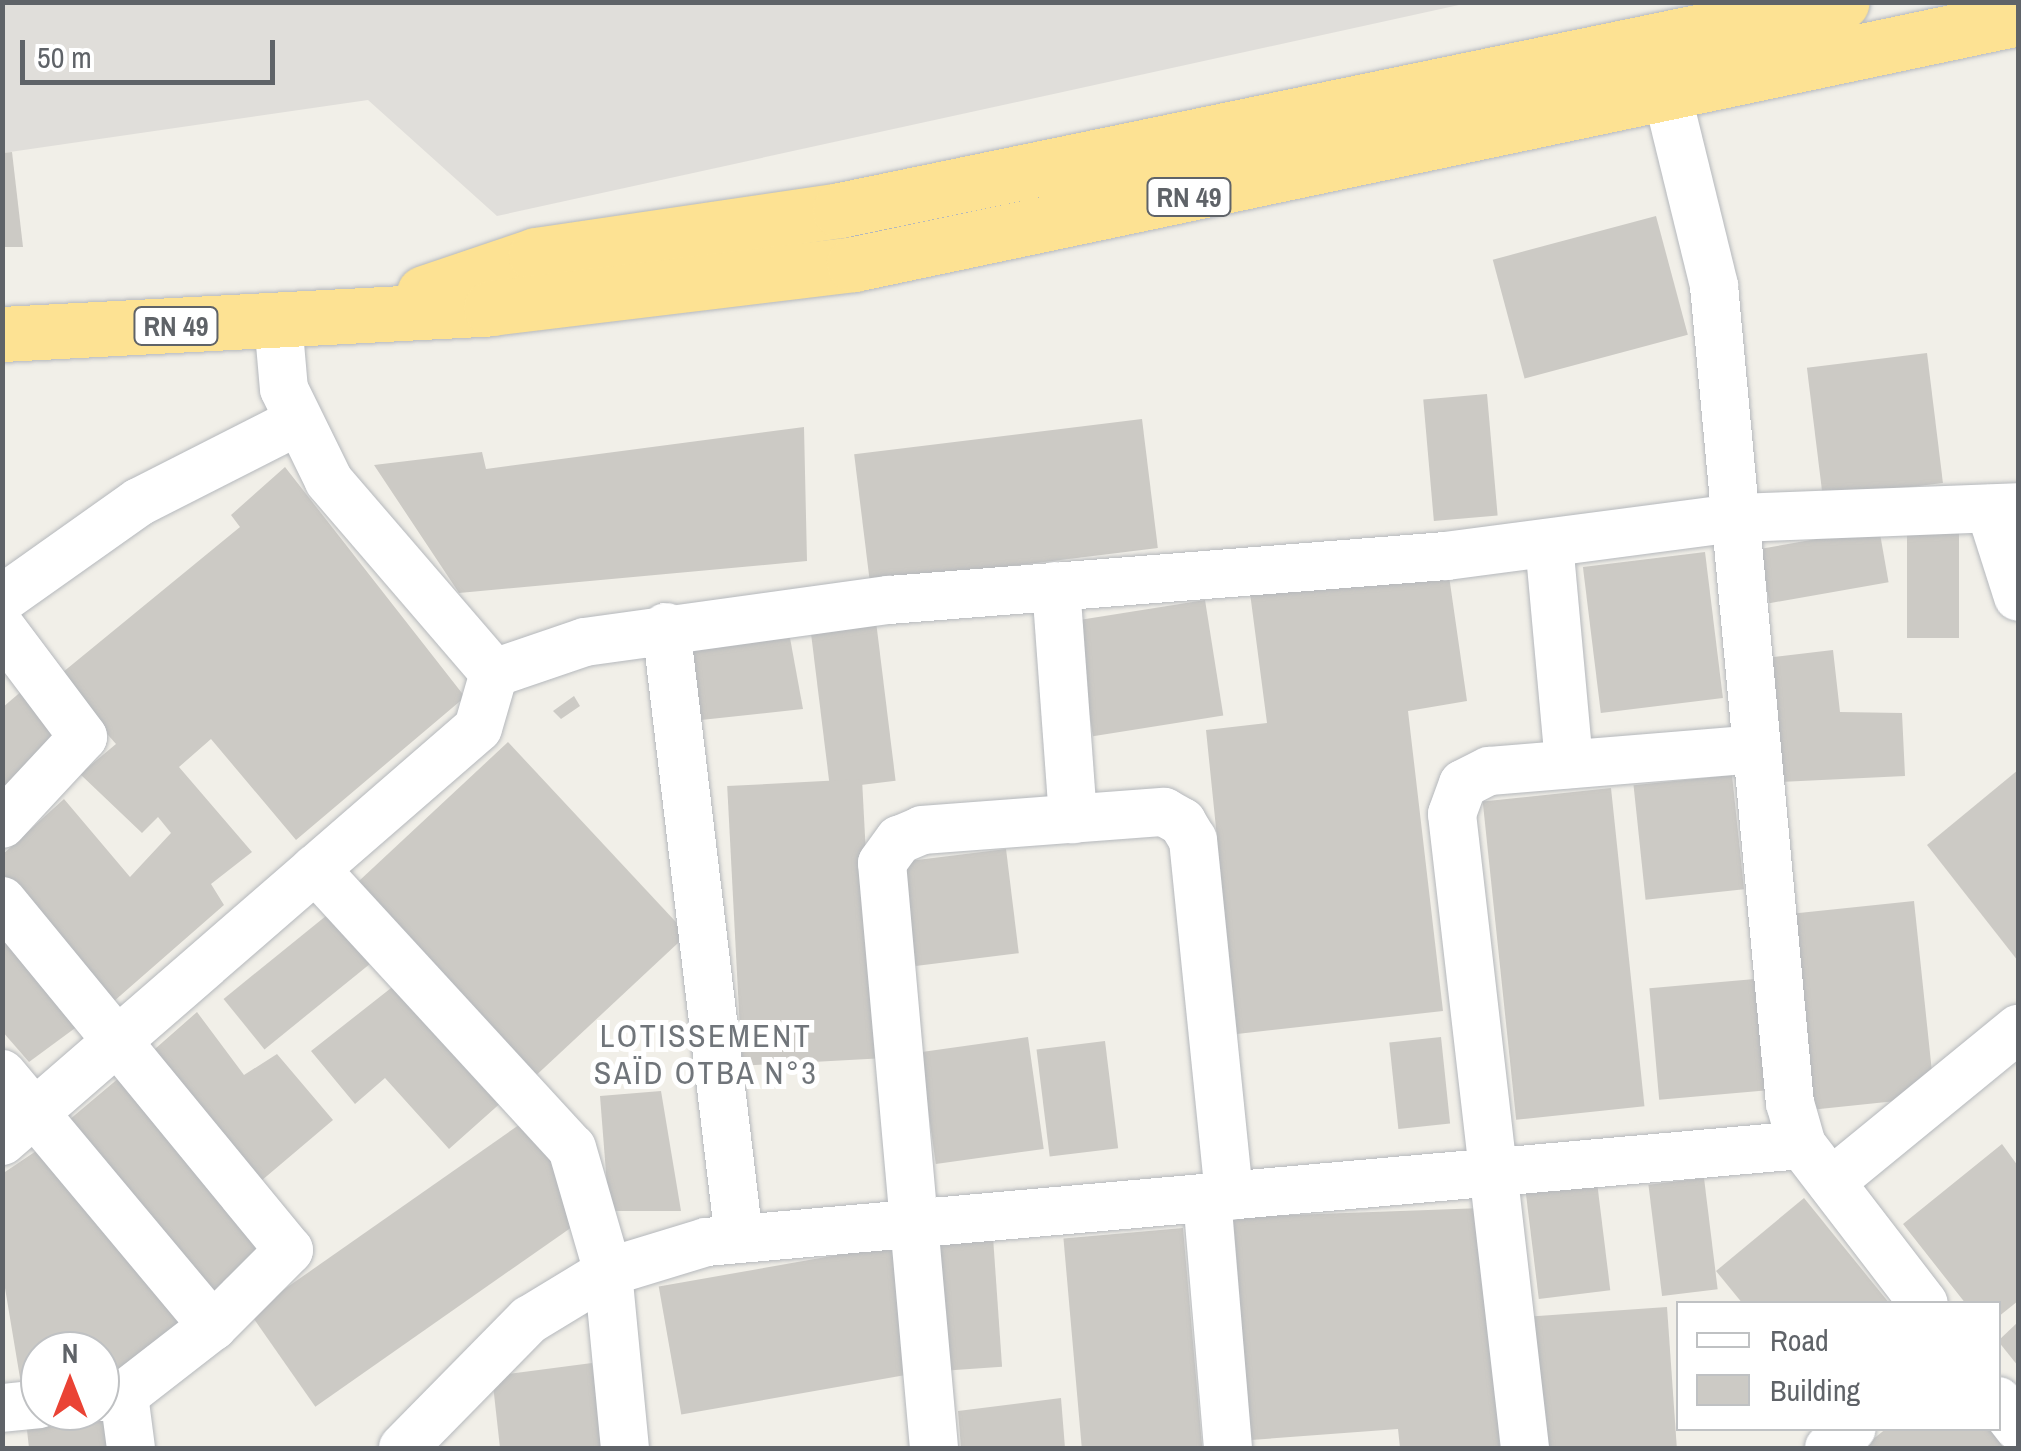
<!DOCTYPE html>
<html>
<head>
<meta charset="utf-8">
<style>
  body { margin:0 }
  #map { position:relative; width:2021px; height:1451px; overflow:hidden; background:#f1efe8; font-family:"Archivo Narrow",sans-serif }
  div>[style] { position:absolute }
  .industrial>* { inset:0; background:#e0deda }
  .building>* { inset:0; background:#cccac5; transform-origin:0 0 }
  .roads { filter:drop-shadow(0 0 2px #b5b8bc) drop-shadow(0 0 2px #b5b8bc) }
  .minor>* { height:48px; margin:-24px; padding:0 24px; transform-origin:24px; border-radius:24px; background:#fff }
  .highway>* { height:55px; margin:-27.5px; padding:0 27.5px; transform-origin:27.5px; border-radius:27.5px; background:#fde293 }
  span { translate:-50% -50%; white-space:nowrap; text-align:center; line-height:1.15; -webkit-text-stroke:10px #fff; paint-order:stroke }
  .shield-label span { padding:2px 8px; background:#fff; border:2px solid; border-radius:8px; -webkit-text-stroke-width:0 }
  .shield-label { font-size:28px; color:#5f6368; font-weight:700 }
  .neighbourhood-label { font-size:32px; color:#70757a; letter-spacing:2.5px }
  .frame { position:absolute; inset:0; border:5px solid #5f6368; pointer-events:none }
  .legend { position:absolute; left:1676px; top:1301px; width:325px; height:130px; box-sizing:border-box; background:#fff; border:2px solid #bfc1c3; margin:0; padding:12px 18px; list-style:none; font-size:30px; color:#5f6368 }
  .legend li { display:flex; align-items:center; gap:20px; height:50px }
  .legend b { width:50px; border:2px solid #bfc1c3 }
  .north { position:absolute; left:20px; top:1331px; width:100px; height:100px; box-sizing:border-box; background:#fff; border:2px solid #bfc1c3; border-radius:50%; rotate:0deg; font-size:28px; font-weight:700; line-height:40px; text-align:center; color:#5f6368 }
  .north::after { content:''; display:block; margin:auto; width:35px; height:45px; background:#ea4335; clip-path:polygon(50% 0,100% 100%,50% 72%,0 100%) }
  .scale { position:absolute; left:20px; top:40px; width:255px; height:45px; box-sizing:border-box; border:5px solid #5f6368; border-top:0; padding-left:12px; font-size:30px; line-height:35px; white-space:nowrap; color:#5f6368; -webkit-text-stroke:8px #fff; paint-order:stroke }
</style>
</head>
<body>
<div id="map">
  <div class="industrial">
    <i style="clip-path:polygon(3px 2px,1468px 2px,1468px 3px,497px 216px,368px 100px,3px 153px)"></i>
  </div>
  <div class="building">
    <i style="clip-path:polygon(12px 152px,23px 247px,2px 247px,2px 153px)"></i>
    <i style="left:1656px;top:216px;width:123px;height:169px;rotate:75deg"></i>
    <i style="left:1927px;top:353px;width:131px;height:121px;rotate:83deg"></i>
    <i style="left:1487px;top:394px;width:122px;height:64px;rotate:85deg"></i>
    <i style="left:1142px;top:419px;width:130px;height:290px;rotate:83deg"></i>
    <i style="clip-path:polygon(804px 427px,807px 561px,459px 593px,374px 465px,482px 452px,486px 469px)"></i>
    <i style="clip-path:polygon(285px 467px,465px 697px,296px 840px,211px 739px,179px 767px,252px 852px,211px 884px,224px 905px,113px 1002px,2px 879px,2px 855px,64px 799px,130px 877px,171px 833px,158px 817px,142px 833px,80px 774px,116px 744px,57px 677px,240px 527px,231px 515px)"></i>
    <i style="left:1907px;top:522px;width:52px;height:116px"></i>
    <i style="left:1879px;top:528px;width:55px;height:121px;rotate:80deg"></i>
    <i style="left:1705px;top:552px;width:147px;height:123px;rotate:83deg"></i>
    <i style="clip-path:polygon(1449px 576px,1467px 701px,1408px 711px,1443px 1011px,1237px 1034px,1206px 730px,1267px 723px,1250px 593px)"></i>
    <i style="left:1205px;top:600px;width:117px;height:132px;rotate:81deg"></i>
    <i style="left:875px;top:613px;width:169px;height:66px;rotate:83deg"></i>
    <i style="clip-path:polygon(788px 627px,803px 709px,701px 720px,688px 633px)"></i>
    <i style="clip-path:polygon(1833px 650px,1840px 712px,1902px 713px,1905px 776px,1780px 782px,1766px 658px)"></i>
    <i style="clip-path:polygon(31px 683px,72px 735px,2px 798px,2px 708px)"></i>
    <i style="clip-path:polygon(574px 696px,580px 706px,561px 719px,553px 711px)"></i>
    <i style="left:508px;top:742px;width:263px;height:221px;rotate:47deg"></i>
    <i style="clip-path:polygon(2018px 770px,2018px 961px,1927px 845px)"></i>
    <i style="left:1732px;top:775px;width:115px;height:99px;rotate:84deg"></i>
    <i style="left:862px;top:779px;width:280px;height:135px;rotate:87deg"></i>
    <i style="left:1611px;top:788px;width:320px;height:129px;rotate:84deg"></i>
    <i style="left:1006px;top:849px;width:105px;height:104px;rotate:83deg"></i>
    <i style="left:1914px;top:901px;width:197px;height:123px;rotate:84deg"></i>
    <i style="left:337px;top:907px;width:65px;height:146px;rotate:51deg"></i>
    <i style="clip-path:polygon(2px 921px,86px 1020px,29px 1062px,2px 1031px)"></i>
    <i style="left:1755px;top:979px;width:112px;height:106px;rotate:85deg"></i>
    <i style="clip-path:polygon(400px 981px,504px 1100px,449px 1149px,385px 1078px,355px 1104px,311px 1051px)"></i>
    <i style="clip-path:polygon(197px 1012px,244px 1075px,277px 1054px,333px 1120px,261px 1181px,147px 1056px)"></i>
    <i style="left:1028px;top:1037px;width:113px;height:109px;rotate:82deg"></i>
    <i style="left:1441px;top:1037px;width:87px;height:52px;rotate:84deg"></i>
    <i style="left:1105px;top:1041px;width:108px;height:69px;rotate:83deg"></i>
    <i style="clip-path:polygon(126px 1072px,276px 1243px,209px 1301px,69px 1120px)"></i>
    <i style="clip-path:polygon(661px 1091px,681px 1211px,609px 1211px,600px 1096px)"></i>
    <i style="left:526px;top:1120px;width:114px;height:337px;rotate:55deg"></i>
    <i style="clip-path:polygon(2002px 1144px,2018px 1166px,2018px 1301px,1998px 1317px,1998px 1304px,1966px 1304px,1903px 1224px)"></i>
    <i style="clip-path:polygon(45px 1145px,185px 1320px,126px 1370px,100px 1372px,100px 1351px,40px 1351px,40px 1377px,20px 1378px,2px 1270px,2px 1174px)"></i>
    <i style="left:1704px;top:1178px;width:112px;height:56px;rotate:83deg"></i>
    <i style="left:1597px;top:1182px;width:109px;height:72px;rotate:83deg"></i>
    <i style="clip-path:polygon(1804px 1198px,1890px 1304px,1743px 1304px,1716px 1271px)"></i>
    <i style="clip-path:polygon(1483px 1208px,1500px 1448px,1400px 1448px,1398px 1429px,1251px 1440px,1233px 1217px)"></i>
    <i style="left:1183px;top:1228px;width:221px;height:120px;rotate:85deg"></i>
    <i style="left:993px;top:1237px;width:130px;height:58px;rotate:86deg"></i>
    <i style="left:900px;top:1244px;width:130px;height:245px;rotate:80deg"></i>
    <i style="left:1667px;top:1307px;width:141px;height:133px;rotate:86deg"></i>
    <i style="clip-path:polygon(2018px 1322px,2018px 1366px,1998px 1341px)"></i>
    <i style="clip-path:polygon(592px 1363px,603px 1448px,500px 1448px,492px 1376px)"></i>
    <i style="clip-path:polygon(1061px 1398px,1065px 1448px,961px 1448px,958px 1411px)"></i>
    <i style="clip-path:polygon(110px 1411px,114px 1448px,29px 1448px,26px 1421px)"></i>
    <i style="clip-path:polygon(1887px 1428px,1998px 1428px,2018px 1448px,1862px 1448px)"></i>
  </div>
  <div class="roads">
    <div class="minor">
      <i style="left:1667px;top:94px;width:198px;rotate:76.2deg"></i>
      <i style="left:1714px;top:286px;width:821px;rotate:84.69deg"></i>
      <i style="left:1790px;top:1103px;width:44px;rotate:74.1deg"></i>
      <i style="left:1802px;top:1145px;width:200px;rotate:52.5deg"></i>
      <i style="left:278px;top:321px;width:68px;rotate:85deg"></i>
      <i style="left:284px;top:389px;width:102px;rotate:63.9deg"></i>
      <i style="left:329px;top:481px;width:253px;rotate:49.3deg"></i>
      <i style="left:1990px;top:509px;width:92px;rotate:72.3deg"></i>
      <i style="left:1549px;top:543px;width:222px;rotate:84.8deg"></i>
      <i style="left:1056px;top:586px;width:234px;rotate:85.8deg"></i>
      <i style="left:2px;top:599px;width:168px;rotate:-35.3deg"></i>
      <i style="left:139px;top:502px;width:175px;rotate:-26.9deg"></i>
      <i style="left:666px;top:627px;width:615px;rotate:83.19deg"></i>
      <i style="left:2px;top:629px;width:135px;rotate:53.1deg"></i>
      <i style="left:83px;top:737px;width:119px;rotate:133deg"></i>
      <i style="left:315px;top:869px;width:379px;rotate:47.4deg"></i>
      <i style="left:572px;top:1148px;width:129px;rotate:73.8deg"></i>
      <i style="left:608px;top:1272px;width:177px;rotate:84.5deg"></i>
      <i style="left:2px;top:901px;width:452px;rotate:50.6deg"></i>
      <i style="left:289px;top:1250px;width:107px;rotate:135deg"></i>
      <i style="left:213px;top:1326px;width:113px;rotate:142.2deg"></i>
      <i style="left:124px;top:1395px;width:24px;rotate:175deg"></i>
      <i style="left:2px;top:1074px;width:329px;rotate:50.1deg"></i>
      <i style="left:2px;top:1141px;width:630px;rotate:-40.95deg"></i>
      <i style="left:478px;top:728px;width:57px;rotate:-73.8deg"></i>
      <i style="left:494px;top:673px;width:96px;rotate:-18.8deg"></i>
      <i style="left:585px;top:642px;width:307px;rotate:-7.9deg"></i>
      <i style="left:889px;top:600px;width:559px;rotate:-4.52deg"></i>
      <i style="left:1446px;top:556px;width:292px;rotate:-7.5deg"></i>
      <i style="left:1736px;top:518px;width:282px;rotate:-2.2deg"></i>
      <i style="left:1831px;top:1182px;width:242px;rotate:-39.3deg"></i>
      <i style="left:1207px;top:1198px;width:251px;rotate:85.2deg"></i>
      <i style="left:124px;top:1395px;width:53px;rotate:82.5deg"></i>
      <i style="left:1998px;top:1401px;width:33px;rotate:52deg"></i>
      <i style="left:2px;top:1408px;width:38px;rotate:-6deg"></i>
      <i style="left:403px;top:1448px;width:180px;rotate:-45.5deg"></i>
      <i style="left:529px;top:1320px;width:92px;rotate:-31.3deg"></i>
      <i style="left:608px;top:1272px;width:102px;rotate:-17deg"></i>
      <i style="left:706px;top:1242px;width:1100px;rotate:-5.06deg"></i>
      <i style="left:934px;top:1448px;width:587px;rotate:-95.08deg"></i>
      <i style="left:882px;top:863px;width:29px;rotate:-54deg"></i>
      <i style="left:899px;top:840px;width:25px;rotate:-23deg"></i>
      <i style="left:922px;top:830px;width:243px;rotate:-4.3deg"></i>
      <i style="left:1164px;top:812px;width:21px;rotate:29deg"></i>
      <i style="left:1182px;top:822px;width:21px;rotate:59deg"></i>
      <i style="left:1193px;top:840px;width:358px;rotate:84.2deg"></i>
      <i style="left:1525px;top:1448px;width:638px;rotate:-96.57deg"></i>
      <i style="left:1452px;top:814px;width:32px;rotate:-70deg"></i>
      <i style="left:1463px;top:784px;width:29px;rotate:-27deg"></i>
      <i style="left:1489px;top:771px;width:268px;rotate:-4.7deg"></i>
      <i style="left:1829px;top:1448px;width:30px;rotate:-41deg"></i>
    </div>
    <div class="highway">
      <i style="left:424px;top:293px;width:118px;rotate:-18.7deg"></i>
      <i style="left:536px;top:255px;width:307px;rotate:-8.4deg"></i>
      <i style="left:840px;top:210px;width:1023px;rotate:-11.73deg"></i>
      <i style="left:2px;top:334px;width:490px;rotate:-3deg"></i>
      <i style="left:491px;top:308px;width:366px;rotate:-6.9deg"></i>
      <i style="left:854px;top:264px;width:1190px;rotate:-11.93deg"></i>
    </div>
  </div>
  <div class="shield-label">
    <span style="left:1189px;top:197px">RN 49</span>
    <span style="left:176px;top:326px">RN 49</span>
  </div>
  <div class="neighbourhood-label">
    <span style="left:706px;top:1055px">LOTISSEMENT<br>SAÏD OTBA N°3</span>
  </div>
  <div class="frame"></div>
  <ul class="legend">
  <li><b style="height:12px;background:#fff"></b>Road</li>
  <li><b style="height:28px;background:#cccac5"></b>Building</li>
  </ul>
  <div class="north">N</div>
  <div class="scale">50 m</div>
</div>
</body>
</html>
